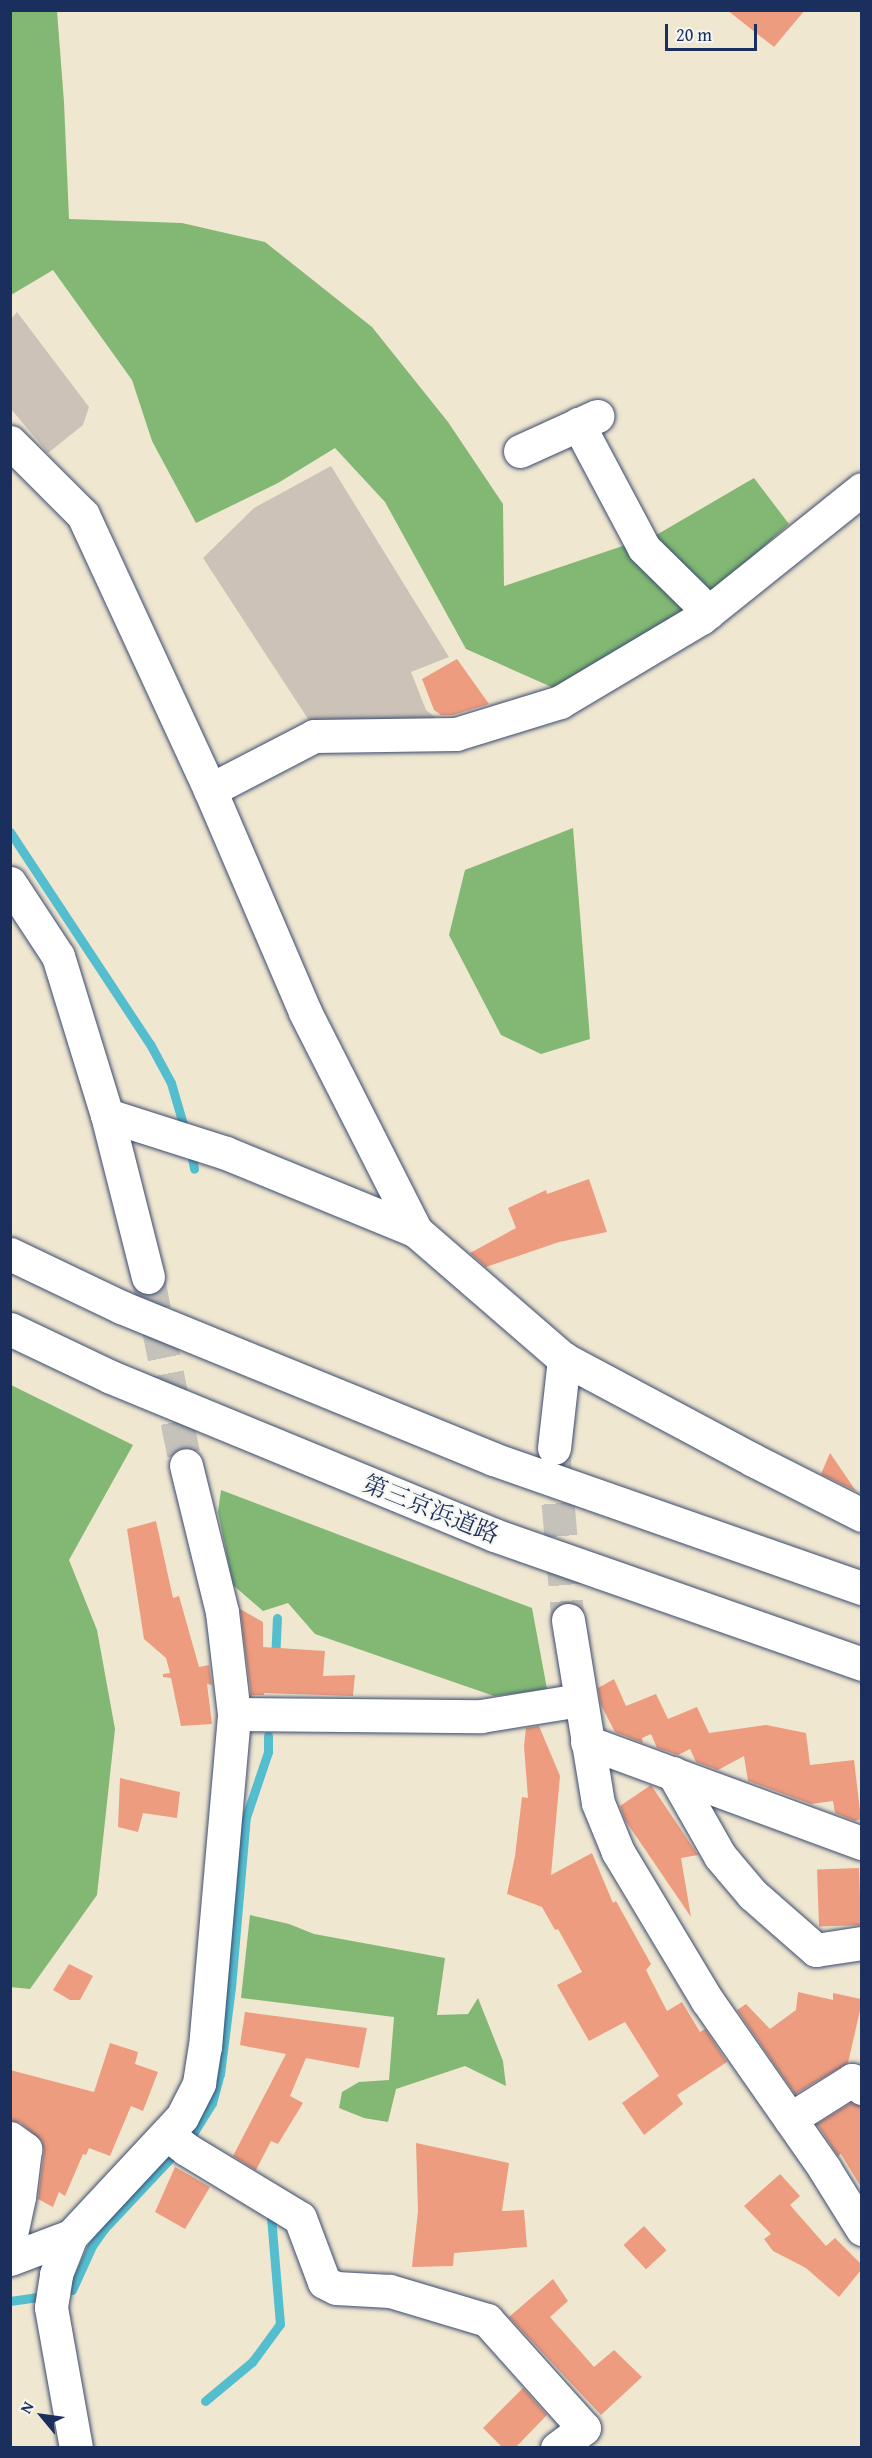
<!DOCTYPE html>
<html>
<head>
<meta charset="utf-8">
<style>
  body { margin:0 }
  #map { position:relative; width:872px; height:2458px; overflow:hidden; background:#f0e7d1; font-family:"Gentium Book Plus","Noto Serif JP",serif }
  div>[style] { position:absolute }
  .industrial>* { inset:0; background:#ccc2b8 }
  .forest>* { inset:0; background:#82b874 }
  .stream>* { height:9px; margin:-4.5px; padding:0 4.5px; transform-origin:4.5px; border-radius:4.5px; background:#54becf }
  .building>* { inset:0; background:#ee9c7f; transform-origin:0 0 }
  .minor-tunnel>* { height:33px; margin-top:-16.5px; transform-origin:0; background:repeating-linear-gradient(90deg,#c5c2ba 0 33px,transparent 0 49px) }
  .roads { filter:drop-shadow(0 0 2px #3b4b6f) drop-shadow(0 0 2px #3b4b6f) }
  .minor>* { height:33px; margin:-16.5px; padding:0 16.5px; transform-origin:16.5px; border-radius:16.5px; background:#fff }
  .highway>* { height:33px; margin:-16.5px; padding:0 16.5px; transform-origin:16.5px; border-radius:16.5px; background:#fff }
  span { translate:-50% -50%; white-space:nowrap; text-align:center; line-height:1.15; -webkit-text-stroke:4.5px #f6f6f2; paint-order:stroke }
  .street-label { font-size:24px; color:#1b2f5e }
  .frame { position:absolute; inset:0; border:12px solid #1b2f5e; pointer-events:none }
  .north { position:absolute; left:12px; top:2386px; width:60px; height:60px; -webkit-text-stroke:4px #f6f6f2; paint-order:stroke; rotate:299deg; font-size:16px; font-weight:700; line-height:24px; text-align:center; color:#1b2f5e }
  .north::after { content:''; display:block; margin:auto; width:21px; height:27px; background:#1b2f5e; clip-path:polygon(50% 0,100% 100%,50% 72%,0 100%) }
  .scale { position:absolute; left:665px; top:24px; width:92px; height:27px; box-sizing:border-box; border:3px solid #1b2f5e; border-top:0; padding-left:8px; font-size:18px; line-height:21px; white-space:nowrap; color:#1b2f5e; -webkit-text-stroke:4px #f6f6f2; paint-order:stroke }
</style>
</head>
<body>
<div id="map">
  <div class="industrial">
    <i style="clip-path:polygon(17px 312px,89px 407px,83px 425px,48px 453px,11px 409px,11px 319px)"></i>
    <i style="clip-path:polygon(331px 466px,449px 657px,411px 672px,426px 710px,441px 722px,310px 722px,203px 558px,254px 508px)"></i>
  </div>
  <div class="forest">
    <i style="clip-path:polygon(11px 11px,57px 11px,64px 102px,69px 219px,182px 223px,265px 242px,372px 327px,448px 422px,503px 504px,504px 586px,658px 534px,754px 478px,789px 524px,714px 591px,556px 689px,466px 649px,385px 502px,335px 448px,278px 483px,196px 523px,152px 441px,132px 380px,53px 270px,11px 295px)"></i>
    <i style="clip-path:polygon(573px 828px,590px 1039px,541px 1054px,501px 1035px,449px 935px,465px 870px)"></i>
    <i style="clip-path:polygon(11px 1385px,133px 1445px,69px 1560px,97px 1630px,115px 1729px,97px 1895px,30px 1989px,10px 1987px)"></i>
    <i style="clip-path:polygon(221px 1490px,532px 1608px,547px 1689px,494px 1696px,315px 1634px,288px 1603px,263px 1611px,233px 1585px,218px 1512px)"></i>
    <i style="clip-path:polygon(250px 1915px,289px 1924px,314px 1934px,445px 1958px,437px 2015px,468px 2014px,478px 1998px,503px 2061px,506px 2086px,465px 2066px,396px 2089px,388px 2122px,364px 2118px,339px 2108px,342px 2092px,359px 2082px,389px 2080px,394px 2017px,241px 1998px)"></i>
  </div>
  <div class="stream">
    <i style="left:10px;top:832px;width:254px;rotate:56.6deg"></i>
    <i style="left:150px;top:1044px;width:44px;rotate:61.7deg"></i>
    <i style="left:171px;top:1083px;width:43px;rotate:73.7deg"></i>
    <i style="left:191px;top:1153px;width:16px;rotate:79deg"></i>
    <i style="left:275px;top:1660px;width:42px;rotate:-87.3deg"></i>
    <i style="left:72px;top:2290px;width:48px;rotate:-65.6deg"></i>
    <i style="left:92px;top:2246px;width:21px;rotate:-55deg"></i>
    <i style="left:104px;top:2229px;width:129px;rotate:-46.9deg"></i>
    <i style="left:192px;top:2135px;width:38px;rotate:-58deg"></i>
    <i style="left:212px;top:2103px;width:30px;rotate:-75deg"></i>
    <i style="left:220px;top:2074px;width:88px;rotate:-82.8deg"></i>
    <i style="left:231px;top:1987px;width:171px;rotate:-85deg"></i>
    <i style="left:246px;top:1817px;width:69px;rotate:-71.3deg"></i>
    <i style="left:268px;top:1752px;width:16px;rotate:-90deg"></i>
    <i style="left:10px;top:2301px;width:30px;rotate:-8deg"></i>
    <i style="left:205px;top:2401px;width:61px;rotate:-39.7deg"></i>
    <i style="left:252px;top:2362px;width:47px;rotate:-53.6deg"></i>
    <i style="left:280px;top:2324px;width:107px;rotate:-94.8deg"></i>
  </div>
  <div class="building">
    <i style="clip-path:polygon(727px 10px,805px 10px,774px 47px)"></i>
    <i style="clip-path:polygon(457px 659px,489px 704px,453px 715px,441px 715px,434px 710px,422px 679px)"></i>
    <i style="clip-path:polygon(589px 1179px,607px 1232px,559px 1242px,486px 1267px,470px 1253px,516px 1228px,508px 1208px,546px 1190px,547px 1194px)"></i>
    <i style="clip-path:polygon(830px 1453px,856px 1491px,821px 1474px)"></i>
    <i style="clip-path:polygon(156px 1521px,173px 1598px,179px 1596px,199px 1667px,209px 1665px,212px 1685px,207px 1684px,212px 1724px,181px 1726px,171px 1678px,163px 1677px,163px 1674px,170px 1673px,166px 1658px,144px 1639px,127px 1529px)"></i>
    <i style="clip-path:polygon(240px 1609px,263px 1622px,263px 1647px,325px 1651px,323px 1676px,355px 1675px,353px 1696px,264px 1693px,264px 1695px,251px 1695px)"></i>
    <i style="clip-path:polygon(614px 1679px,626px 1706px,656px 1694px,668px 1719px,697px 1707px,709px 1733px,766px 1725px,806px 1733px,810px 1765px,854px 1760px,861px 1819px,855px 1821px,835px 1813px,833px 1801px,811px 1804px,748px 1781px,744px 1756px,718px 1770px,696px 1762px,690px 1749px,678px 1755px,657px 1748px,651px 1734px,642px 1738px,643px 1743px,615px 1732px,601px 1705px,598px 1688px)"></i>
    <i style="clip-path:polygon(539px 1726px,560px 1776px,551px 1875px,592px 1853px,613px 1903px,616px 1901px,651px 1964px,646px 1970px,667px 2011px,682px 2002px,700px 2032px,705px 2029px,727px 2062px,677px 2095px,683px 2104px,644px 2135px,622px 2103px,659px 2076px,625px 2022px,589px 2041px,557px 1985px,582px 1972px,558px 1929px,555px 1930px,542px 1907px,507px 1894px,515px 1856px,522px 1797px,528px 1798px,524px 1746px,526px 1728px)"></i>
    <i style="clip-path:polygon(120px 1778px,180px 1792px,177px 1818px,143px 1813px,138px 1832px,118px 1827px)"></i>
    <i style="clip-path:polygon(651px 1785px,698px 1855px,681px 1858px,691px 1917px,625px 1820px,620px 1806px)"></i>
    <i style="left:859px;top:1868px;width:57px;height:42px;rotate:88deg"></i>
    <i style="clip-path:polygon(69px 1964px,93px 1976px,80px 2000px,70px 2000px,53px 1990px)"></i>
    <i style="clip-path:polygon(798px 1992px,833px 2000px,833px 1993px,861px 1999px,861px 2006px,848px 2063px,795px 2094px,737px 2010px,746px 2004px,770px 2029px,796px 2010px)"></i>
    <i style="clip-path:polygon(245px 2012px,367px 2028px,359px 2068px,306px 2058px,290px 2096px,303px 2103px,278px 2144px,271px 2141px,256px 2170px,233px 2156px,286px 2054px,240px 2045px)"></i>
    <i style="clip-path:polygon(110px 2043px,138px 2052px,135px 2064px,158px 2072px,143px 2111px,131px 2106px,110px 2156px,89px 2148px,86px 2155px,83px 2154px,65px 2196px,59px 2192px,53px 2207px,38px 2199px,44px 2151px,42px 2141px,21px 2123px,10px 2120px,10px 2070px,94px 2092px)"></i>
    <i style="clip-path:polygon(851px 2103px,861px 2106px,861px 2187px,841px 2154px,838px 2156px,817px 2124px)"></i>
    <i style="clip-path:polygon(416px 2143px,509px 2163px,502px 2211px,524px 2210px,527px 2247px,454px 2253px,453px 2266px,412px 2267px,418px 2211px)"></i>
    <i style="clip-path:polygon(175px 2167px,210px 2187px,185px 2229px,155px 2212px)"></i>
    <i style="clip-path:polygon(780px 2174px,800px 2196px,790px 2205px,826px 2246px,835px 2238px,861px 2264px,861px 2270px,839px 2297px,806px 2268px,773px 2251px,764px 2239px,771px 2234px,744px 2206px)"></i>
    <i style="left:644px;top:2226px;width:33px;height:28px;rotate:47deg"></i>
    <i style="clip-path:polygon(553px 2279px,568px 2301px,550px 2317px,594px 2367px,614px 2350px,642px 2377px,601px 2415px,509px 2317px)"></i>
    <i style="clip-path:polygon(523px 2388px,547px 2415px,515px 2448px,503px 2448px,483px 2428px)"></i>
  </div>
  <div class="minor-tunnel">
    <i style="left:148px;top:1277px;width:192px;rotate:78.6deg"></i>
    <i style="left:554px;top:1454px;width:167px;rotate:85.2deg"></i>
  </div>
  <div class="roads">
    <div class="minor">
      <i style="left:578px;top:424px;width:140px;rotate:62deg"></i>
      <i style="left:644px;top:548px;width:91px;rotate:44.6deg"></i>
      <i style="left:10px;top:442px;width:103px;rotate:45deg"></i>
      <i style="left:83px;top:515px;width:303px;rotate:65.2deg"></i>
      <i style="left:210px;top:790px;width:241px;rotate:66.8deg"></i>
      <i style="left:305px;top:1012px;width:246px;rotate:63.1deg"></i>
      <i style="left:520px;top:451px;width:85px;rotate:-24.4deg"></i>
      <i style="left:210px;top:790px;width:117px;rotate:-27.4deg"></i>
      <i style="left:314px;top:736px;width:142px;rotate:-0.8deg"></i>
      <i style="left:456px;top:734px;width:109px;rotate:-17.1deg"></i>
      <i style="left:560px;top:702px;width:164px;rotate:-30.8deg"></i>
      <i style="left:701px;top:618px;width:206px;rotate:-38.7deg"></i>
      <i style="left:10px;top:883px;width:87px;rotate:56.7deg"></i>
      <i style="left:58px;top:956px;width:166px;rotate:72.9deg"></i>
      <i style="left:107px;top:1115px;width:167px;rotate:75.8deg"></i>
      <i style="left:107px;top:1115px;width:125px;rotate:17.7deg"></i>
      <i style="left:226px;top:1153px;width:205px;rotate:22.3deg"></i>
      <i style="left:416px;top:1231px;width:196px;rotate:40.9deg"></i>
      <i style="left:564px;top:1359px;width:214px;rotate:28.1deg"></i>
      <i style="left:753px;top:1460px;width:122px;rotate:26.8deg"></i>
      <i style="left:554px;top:1448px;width:90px;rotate:-83.6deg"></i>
      <i style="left:568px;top:1620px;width:185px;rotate:80.7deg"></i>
      <i style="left:598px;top:1803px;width:53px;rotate:67.8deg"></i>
      <i style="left:618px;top:1852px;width:173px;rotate:59deg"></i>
      <i style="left:707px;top:2000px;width:205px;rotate:55.1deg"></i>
      <i style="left:824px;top:2168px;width:72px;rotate:58.1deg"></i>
      <i style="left:234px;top:1714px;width:247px;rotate:0.5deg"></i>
      <i style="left:481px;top:1716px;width:100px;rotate:-9.2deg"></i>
      <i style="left:587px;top:1742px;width:293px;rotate:20.2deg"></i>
      <i style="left:673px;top:1773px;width:95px;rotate:60.5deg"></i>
      <i style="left:720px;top:1856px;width:50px;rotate:49.9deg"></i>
      <i style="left:752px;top:1894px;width:85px;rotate:41.2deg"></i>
      <i style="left:816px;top:1950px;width:47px;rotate:-8.7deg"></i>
      <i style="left:790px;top:2119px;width:73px;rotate:-32.2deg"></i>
      <i style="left:852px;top:2080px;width:13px;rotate:39deg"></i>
      <i style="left:167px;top:2134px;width:24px;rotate:38deg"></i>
      <i style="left:186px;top:2149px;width:133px;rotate:31.2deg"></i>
      <i style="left:300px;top:2218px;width:68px;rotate:69.4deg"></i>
      <i style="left:324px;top:2282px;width:13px;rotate:27deg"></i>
      <i style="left:336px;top:2288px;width:54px;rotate:3.2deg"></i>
      <i style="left:390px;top:2291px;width:101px;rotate:16.6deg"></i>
      <i style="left:487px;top:2320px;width:145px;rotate:48.1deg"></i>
      <i style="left:584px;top:2428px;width:34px;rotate:143deg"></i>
      <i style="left:10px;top:2138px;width:19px;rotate:36deg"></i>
      <i style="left:25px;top:2149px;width:48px;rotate:97.1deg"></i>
      <i style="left:19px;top:2197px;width:43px;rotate:102.1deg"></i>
      <i style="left:10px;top:2259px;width:65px;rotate:-20.7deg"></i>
      <i style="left:76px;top:2448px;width:143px;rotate:-100.1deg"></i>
      <i style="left:51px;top:2307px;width:33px;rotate:-81deg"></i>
      <i style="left:56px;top:2274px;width:41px;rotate:-68.5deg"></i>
      <i style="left:71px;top:2236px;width:163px;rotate:-47deg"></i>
      <i style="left:182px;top:2117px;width:38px;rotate:-63deg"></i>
      <i style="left:199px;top:2083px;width:36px;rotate:-81deg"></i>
      <i style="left:205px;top:2047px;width:334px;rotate:-85deg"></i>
      <i style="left:234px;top:1714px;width:103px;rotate:-96.7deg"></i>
      <i style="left:222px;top:1612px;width:151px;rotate:-103.8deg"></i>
    </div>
    <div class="highway">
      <i style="left:10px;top:1254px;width:123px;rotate:25.5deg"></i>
      <i style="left:121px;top:1307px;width:402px;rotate:22.2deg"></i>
      <i style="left:493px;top:1459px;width:391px;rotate:19.3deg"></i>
      <i style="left:10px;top:1329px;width:112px;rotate:25.4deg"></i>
      <i style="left:111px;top:1377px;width:414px;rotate:22.4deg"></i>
      <i style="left:494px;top:1535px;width:390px;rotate:19.3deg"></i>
    </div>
  </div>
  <div class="street-label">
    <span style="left:431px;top:1509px;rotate:22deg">第三京浜道路</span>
  </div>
  <div class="frame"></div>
  <div class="north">N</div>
  <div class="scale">20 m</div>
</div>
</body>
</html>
